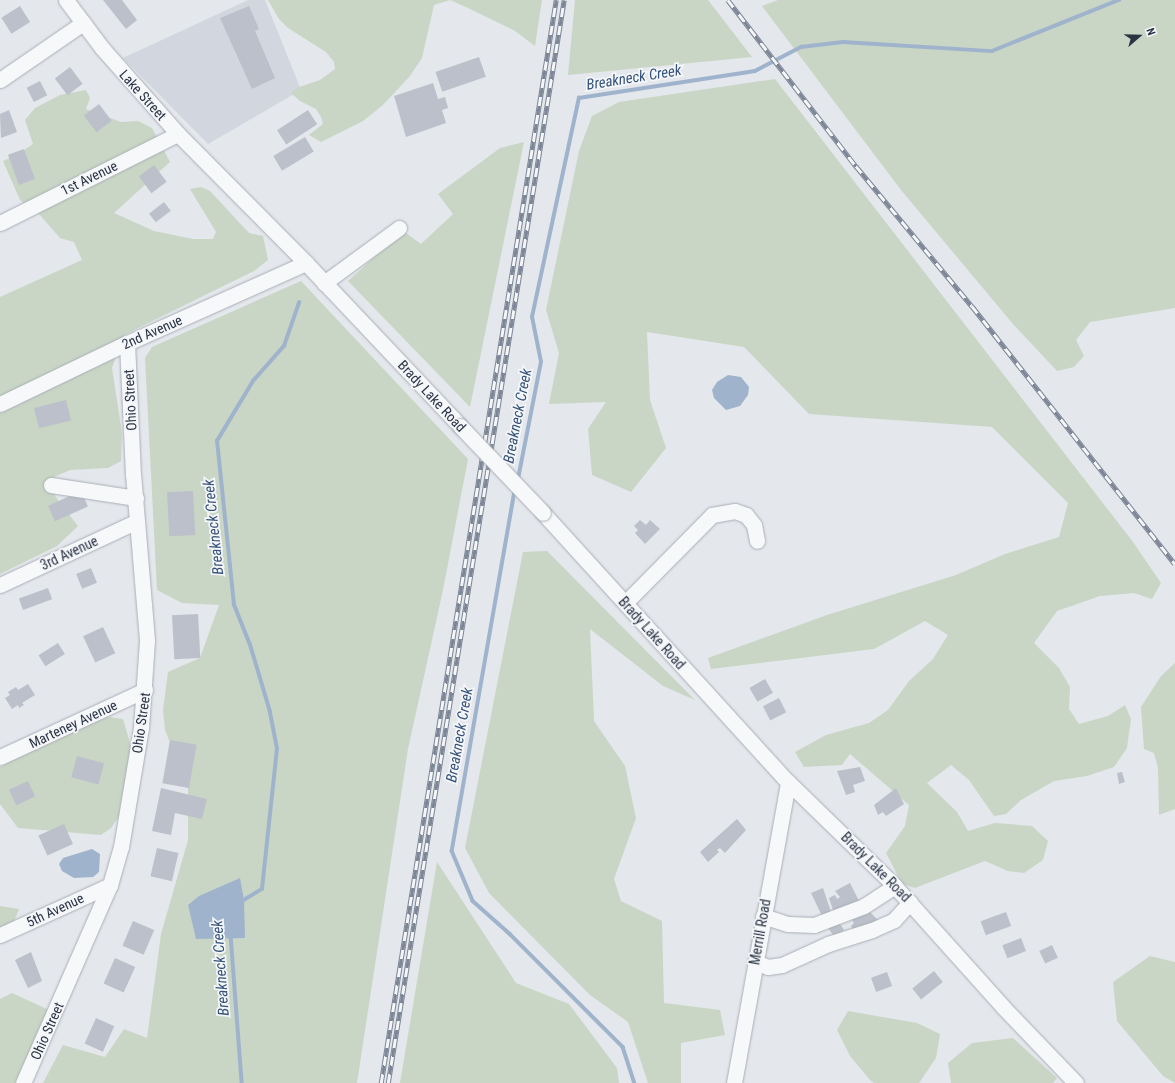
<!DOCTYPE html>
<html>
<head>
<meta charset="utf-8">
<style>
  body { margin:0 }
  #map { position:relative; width:1175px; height:1083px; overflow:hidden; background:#e4e7ec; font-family:"Roboto Condensed",sans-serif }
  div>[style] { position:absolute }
  .built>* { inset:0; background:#d2d6de }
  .green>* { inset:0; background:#c9d6c5 }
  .water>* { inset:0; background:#9fb4cc }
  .stream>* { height:3.5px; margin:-1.75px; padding:0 1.75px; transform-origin:1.75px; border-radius:1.75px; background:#9fb4cc }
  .building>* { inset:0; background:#bbc0ca; transform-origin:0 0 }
  .roads { filter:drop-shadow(0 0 1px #a9aeb7) drop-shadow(0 0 1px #a9aeb7) }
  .minor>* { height:15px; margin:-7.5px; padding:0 7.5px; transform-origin:7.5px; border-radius:7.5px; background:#f7f8fa }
  .rail>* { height:4.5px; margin-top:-2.25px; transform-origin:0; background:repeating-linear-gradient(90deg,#f4f6f9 0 9px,#7d8696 0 18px); box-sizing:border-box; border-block:1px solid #7d8696 }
  .bridges { filter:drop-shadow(0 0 1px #a9aeb7) drop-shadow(0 0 1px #a9aeb7) }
  .minor-bridge>* { height:15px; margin:-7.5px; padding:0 7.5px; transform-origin:7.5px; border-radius:7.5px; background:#f7f8fa }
  span { translate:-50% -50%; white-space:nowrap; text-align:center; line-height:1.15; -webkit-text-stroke:3.5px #f4f6f9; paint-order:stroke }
  .street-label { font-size:14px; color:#2b3445 }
  .water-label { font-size:15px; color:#34527a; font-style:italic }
  .north { position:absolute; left:1119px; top:16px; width:40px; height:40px; -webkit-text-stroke:3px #f4f6f9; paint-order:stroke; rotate:70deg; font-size:11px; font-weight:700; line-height:16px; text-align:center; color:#2b3445 }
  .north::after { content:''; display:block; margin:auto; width:14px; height:18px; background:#2b3445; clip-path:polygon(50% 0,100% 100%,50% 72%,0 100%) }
</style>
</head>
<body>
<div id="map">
  <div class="built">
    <i style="clip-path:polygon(248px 0,265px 0,301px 90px,208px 144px,123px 58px)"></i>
  </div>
  <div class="green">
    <i style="clip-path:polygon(268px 0,542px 0,535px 46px,515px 31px,468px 8px,450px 0,434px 5px,422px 58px,410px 76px,383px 105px,363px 121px,321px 142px,309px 135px,323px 124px,321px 117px,316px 109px,300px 101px,291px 93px,299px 87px,320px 80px,335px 69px,334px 62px,326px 52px,288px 28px,279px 19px)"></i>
    <i style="clip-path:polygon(575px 0,708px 0,752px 57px,568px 75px)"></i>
    <i style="clip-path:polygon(778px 0,1175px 0,1175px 308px,1090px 322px,1076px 340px,1084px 356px,1074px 367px,1057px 371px,1013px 324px,901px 190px,762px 6px)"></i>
    <i style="clip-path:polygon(775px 79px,1133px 542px,1161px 583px,1152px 599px,1134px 593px,1100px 596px,1057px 611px,1034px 643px,1059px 668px,1070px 687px,1069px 709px,1079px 724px,1108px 716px,1125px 705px,1131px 719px,1127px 748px,1114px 767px,1087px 776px,1054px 781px,1021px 800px,1006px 814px,994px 816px,969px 780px,951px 765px,927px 783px,957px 812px,968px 831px,995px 823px,1032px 826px,1048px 841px,1043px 860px,1024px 873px,1008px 871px,985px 861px,915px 888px,902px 884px,886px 853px,905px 826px,909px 805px,850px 754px,842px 765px,804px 767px,795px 752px,826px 735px,869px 723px,888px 710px,909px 681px,933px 659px,948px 635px,925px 621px,874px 649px,711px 669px,708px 658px,827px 615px,956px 575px,1005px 554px,1059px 537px,1068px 503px,992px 427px,809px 414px,744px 347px,647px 332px,650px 400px,666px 448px,631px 492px,592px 475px,588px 429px,606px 402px,549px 404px,559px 353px,546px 310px,579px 151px,592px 116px,619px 102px)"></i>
    <i style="clip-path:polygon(86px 90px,90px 98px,86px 109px,121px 122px,138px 121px,152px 128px,170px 162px,114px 213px,154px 231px,193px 239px,213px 239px,216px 232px,190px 189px,201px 187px,210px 191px,249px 233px,263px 236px,268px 260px,254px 271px,124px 335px,112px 368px,122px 433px,121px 461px,108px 468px,70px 470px,54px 477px,55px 496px,78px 526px,57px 546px,0 574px,0 297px,82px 260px,74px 242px,60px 238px,40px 215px,20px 200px,3px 161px,17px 155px,33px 144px,25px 120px,35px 108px,60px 95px)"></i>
    <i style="clip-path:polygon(524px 142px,470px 407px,348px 281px,403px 231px,421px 244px,453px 214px,438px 194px,500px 148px)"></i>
    <i style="clip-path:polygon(301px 281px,468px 459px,443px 590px,408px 749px,357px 1083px,43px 1083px,63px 1045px,105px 1057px,124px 1029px,147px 1038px,161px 934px,188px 840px,188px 788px,165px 730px,163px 710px,168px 672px,200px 658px,219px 605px,182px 603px,157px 590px,145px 358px,152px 347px)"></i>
    <i style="clip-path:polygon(547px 551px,695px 700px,663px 686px,590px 629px,594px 721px,625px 766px,636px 818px,614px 879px,621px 901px,662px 921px,664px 1003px,720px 1010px,725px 1035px,681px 1043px,681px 1083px,648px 1083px,628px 1022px,590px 995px,489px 893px,465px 848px,523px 552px)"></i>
    <i style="clip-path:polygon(1175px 663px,1175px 809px,1159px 815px,1158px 768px,1154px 753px,1144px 749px,1141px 707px,1161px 676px)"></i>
    <i style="clip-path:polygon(108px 717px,123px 719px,133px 753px,120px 815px,111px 828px,101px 835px,18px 828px,0 804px,0 767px,34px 746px)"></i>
    <i style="clip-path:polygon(437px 862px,516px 983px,569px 1004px,617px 1068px,619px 1083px,400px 1083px)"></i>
    <i style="clip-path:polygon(0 906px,19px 909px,13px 924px,0 930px)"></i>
    <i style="clip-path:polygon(1150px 956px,1175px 962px,1175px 1083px,1163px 1076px,1117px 1021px,1113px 982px)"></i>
    <i style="clip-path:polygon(12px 993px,49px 1010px,15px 1083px,0 1083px,0 999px)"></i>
    <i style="clip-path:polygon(848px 1011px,917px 1023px,940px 1034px,936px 1058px,919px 1083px,874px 1083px,870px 1080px,850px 1056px,837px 1030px)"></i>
    <i style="clip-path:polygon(1013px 1038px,1057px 1078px,1053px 1083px,951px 1083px,948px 1063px,972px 1043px)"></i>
  </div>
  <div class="water">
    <i style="clip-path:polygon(728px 375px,741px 377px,749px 387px,748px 395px,740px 406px,726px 410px,714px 398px,712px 390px,717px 382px)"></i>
    <i style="clip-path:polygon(92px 849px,100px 854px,99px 872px,93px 877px,74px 878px,62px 871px,59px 864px,63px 858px)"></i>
    <i style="clip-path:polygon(240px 878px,244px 900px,245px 938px,196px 939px,188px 905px,199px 896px)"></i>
  </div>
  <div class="stream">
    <i style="left:518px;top:479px;width:119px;rotate:-78.9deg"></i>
    <i style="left:541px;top:362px;width:46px;rotate:-101.3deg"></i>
    <i style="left:532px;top:317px;width:224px;rotate:-77.9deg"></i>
    <i style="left:579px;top:98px;width:178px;rotate:-8.7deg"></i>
    <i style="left:755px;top:71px;width:52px;rotate:-27.6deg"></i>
    <i style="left:801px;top:47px;width:42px;rotate:-6.8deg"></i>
    <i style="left:843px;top:42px;width:149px;rotate:3.5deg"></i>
    <i style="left:992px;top:51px;width:137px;rotate:-21.9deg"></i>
    <i style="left:515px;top:491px;width:365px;rotate:99.9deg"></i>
    <i style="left:452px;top:851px;width:54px;rotate:67.2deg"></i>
    <i style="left:473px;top:901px;width:50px;rotate:41.7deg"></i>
    <i style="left:510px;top:934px;width:160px;rotate:45deg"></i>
    <i style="left:623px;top:1047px;width:38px;rotate:72deg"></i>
    <i style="left:242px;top:901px;width:23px;rotate:-31deg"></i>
    <i style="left:262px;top:889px;width:141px;rotate:-83.9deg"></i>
    <i style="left:277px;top:749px;width:38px;rotate:-101deg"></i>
    <i style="left:270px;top:712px;width:70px;rotate:-106.6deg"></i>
    <i style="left:250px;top:645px;width:43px;rotate:-111.8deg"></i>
    <i style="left:234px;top:605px;width:165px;rotate:-95.9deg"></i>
    <i style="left:217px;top:441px;width:70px;rotate:-59deg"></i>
    <i style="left:253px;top:381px;width:47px;rotate:-48.5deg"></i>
    <i style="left:284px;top:346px;width:46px;rotate:-70.8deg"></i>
    <i style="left:231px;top:935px;width:148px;rotate:85.7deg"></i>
  </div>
  <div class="building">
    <i style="clip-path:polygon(103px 0,122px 0,137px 20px,126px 29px)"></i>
    <i style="left:20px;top:6px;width:19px;height:22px;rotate:58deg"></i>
    <i style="clip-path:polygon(249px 6px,259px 29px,255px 31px,275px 78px,252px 89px,220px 18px)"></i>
    <i style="left:479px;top:57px;width:21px;height:46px;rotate:71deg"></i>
    <i style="left:70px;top:67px;width:21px;height:19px;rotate:53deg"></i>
    <i style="left:40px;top:81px;width:16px;height:15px;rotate:63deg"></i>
    <i style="clip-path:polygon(433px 83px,438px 99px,445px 97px,448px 108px,442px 110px,446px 123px,406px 137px,394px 96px)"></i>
    <i style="left:99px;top:104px;width:21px;height:19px;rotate:53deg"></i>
    <i style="clip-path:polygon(9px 110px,17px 132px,1px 138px,0 114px)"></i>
    <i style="left:308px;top:110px;width:17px;height:37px;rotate:57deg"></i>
    <i style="left:305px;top:137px;width:17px;height:37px;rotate:59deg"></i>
    <i style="left:24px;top:149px;width:32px;height:17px;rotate:70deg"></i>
    <i style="left:154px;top:165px;width:21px;height:19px;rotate:53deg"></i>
    <i style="left:164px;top:202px;width:11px;height:19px;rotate:52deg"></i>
    <i style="left:66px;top:400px;width:21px;height:33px;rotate:76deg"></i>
    <i style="left:81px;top:491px;width:17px;height:36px;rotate:66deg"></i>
    <i style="left:193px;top:491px;width:44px;height:26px;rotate:87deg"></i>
    <i style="clip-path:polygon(640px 520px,646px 525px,650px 520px,660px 529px,645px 544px,635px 533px,638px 530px,634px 526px)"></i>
    <i style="left:91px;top:568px;width:16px;height:16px;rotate:68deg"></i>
    <i style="left:48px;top:588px;width:12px;height:31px;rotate:70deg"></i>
    <i style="left:198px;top:614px;width:44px;height:26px;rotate:87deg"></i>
    <i style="left:103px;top:627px;width:29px;height:22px;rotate:65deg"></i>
    <i style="left:58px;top:643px;width:13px;height:23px;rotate:58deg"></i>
    <i style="left:765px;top:679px;width:16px;height:18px;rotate:60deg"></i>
    <i style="clip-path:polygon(28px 684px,35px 695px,22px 703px,24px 705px,19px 708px,18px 705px,12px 709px,5px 698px,10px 695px,8px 692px,16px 687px,18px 690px)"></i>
    <i style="left:779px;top:698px;width:16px;height:18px;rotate:63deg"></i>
    <i style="left:170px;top:740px;width:27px;height:44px;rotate:10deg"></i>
    <i style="left:77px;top:756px;width:28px;height:22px;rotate:15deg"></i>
    <i style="clip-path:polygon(860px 767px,865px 781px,853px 785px,855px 792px,846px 795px,837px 771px)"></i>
    <i style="clip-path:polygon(1122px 772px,1125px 782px,1119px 784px,1117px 773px)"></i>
    <i style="left:28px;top:781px;width:17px;height:21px;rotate:65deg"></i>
    <i style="clip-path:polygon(161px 788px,207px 799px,202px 819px,175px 813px,171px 835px,152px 831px)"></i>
    <i style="clip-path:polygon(896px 788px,904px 804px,886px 816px,883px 812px,878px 815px,874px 805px)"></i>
    <i style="clip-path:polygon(737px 819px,746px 830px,725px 853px,720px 848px,717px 850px,719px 852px,708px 862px,700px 852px)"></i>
    <i style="left:64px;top:824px;width:22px;height:28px;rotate:66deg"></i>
    <i style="left:157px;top:848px;width:22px;height:29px;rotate:13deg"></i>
    <i style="clip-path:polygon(850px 883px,860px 903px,835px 916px,829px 898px,835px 895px,837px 899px,840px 897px,835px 891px)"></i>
    <i style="clip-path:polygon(823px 888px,831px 912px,822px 916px,811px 893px)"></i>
    <i style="clip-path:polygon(867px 909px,878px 920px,855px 933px,851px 926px,854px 923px,851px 919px)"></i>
    <i style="left:1006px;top:912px;width:15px;height:27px;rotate:70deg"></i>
    <i style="left:133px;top:921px;width:23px;height:27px;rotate:23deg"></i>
    <i style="left:838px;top:921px;width:11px;height:12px;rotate:56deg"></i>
    <i style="left:1021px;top:938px;width:14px;height:20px;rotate:69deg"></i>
    <i style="left:1052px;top:945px;width:14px;height:14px;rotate:65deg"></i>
    <i style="clip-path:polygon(31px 952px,42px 981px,28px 988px,15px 960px)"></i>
    <i style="left:115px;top:958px;width:22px;height:28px;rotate:24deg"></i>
    <i style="left:934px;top:971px;width:14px;height:28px;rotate:51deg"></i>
    <i style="left:887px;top:972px;width:15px;height:17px;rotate:70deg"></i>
    <i style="left:96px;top:1018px;width:20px;height:28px;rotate:24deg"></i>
  </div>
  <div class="roads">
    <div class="minor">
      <i style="left:66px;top:0;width:60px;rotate:53.1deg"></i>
      <i style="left:102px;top:48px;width:115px;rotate:48.5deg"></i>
      <i style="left:178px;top:134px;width:182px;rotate:45.2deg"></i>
      <i style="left:306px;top:263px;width:224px;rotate:46.6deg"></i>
      <i style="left:0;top:80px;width:101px;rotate:-34.5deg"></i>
      <i style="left:0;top:223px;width:199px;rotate:-26.6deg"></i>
      <i style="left:324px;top:283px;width:93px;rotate:-36.3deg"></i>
      <i style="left:0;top:404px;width:141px;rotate:-25.7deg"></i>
      <i style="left:127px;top:343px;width:196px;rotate:-24.1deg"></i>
      <i style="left:51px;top:485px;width:86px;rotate:8.7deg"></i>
      <i style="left:543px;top:513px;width:364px;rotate:47.7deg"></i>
      <i style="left:788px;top:782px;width:144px;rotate:44.2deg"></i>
      <i style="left:891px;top:882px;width:169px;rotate:48.1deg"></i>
      <i style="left:1004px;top:1008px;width:104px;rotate:46.2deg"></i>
      <i style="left:0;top:585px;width:151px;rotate:-25deg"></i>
      <i style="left:625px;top:603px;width:124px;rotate:-45.3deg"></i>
      <i style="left:712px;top:515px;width:23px;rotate:-10deg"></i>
      <i style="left:735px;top:511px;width:12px;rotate:20deg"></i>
      <i style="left:746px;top:515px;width:13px;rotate:51deg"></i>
      <i style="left:754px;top:525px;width:16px;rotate:79deg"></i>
      <i style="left:0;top:757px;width:160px;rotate:-24.8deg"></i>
      <i style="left:763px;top:916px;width:26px;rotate:18deg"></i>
      <i style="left:788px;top:924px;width:26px;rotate:2deg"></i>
      <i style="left:814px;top:925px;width:53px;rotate:-20.8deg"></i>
      <i style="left:864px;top:906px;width:37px;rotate:-33deg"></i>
      <i style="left:0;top:935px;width:121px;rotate:-24.4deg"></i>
      <i style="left:755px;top:962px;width:14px;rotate:21deg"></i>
      <i style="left:768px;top:967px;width:14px;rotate:-8deg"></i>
      <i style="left:782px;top:965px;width:51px;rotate:-24.5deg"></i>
      <i style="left:828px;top:944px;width:46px;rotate:-17.7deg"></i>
      <i style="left:872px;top:930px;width:24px;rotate:-24deg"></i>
      <i style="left:894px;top:920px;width:24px;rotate:-48deg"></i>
      <i style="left:23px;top:1083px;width:216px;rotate:-66.3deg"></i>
      <i style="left:110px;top:885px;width:40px;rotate:-74deg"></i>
      <i style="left:121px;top:847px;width:121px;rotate:-80.5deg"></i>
      <i style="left:141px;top:728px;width:88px;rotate:-86.1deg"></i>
      <i style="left:147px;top:640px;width:166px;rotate:-94.8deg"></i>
      <i style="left:133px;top:475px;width:132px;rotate:-92.6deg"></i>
      <i style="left:734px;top:1083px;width:306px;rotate:-79.8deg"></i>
    </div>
  </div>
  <div class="rail">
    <i style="left:728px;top:0;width:210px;rotate:52.4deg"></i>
    <i style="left:856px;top:166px;width:182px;rotate:50.4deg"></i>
    <i style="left:972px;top:306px;width:328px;rotate:51.8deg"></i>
    <i style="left:381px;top:1083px;width:1097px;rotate:-80.82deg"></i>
    <i style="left:388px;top:1083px;width:1097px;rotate:-80.77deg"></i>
  </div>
  <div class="bridges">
    <div class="minor-bridge">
      <i style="left:460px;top:426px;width:120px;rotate:46.3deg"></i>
    </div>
  </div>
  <div class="street-label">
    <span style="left:143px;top:95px;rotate:48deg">Lake Street</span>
    <span style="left:89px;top:178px;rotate:-26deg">1st Avenue</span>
    <span style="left:152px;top:332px;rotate:-24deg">2nd Avenue</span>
    <span style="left:432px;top:396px;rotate:47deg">Brady Lake Road</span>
    <span style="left:130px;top:400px;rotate:-93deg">Ohio Street</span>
    <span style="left:69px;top:553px;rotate:-25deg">3rd Avenue</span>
    <span style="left:652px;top:633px;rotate:48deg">Brady Lake Road</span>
    <span style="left:141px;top:723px;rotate:-82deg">Ohio Street</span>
    <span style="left:73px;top:724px;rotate:-25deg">Marteney Avenue</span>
    <span style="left:876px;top:867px;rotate:45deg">Brady Lake Road</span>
    <span style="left:55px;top:910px;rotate:-25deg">5th Avenue</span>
    <span style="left:760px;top:932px;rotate:-80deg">Merrill Road</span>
    <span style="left:47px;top:1031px;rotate:-66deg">Ohio Street</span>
  </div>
  <div class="water-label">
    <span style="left:634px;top:78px;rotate:-9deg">Breakneck Creek</span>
    <span style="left:518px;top:416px;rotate:-79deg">Breakneck Creek</span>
    <span style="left:214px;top:527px;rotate:-96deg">Breakneck Creek</span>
    <span style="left:460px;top:735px;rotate:-80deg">Breakneck Creek</span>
    <span style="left:221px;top:968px;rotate:-94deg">Breakneck Creek</span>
  </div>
  <div class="north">N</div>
</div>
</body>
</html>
